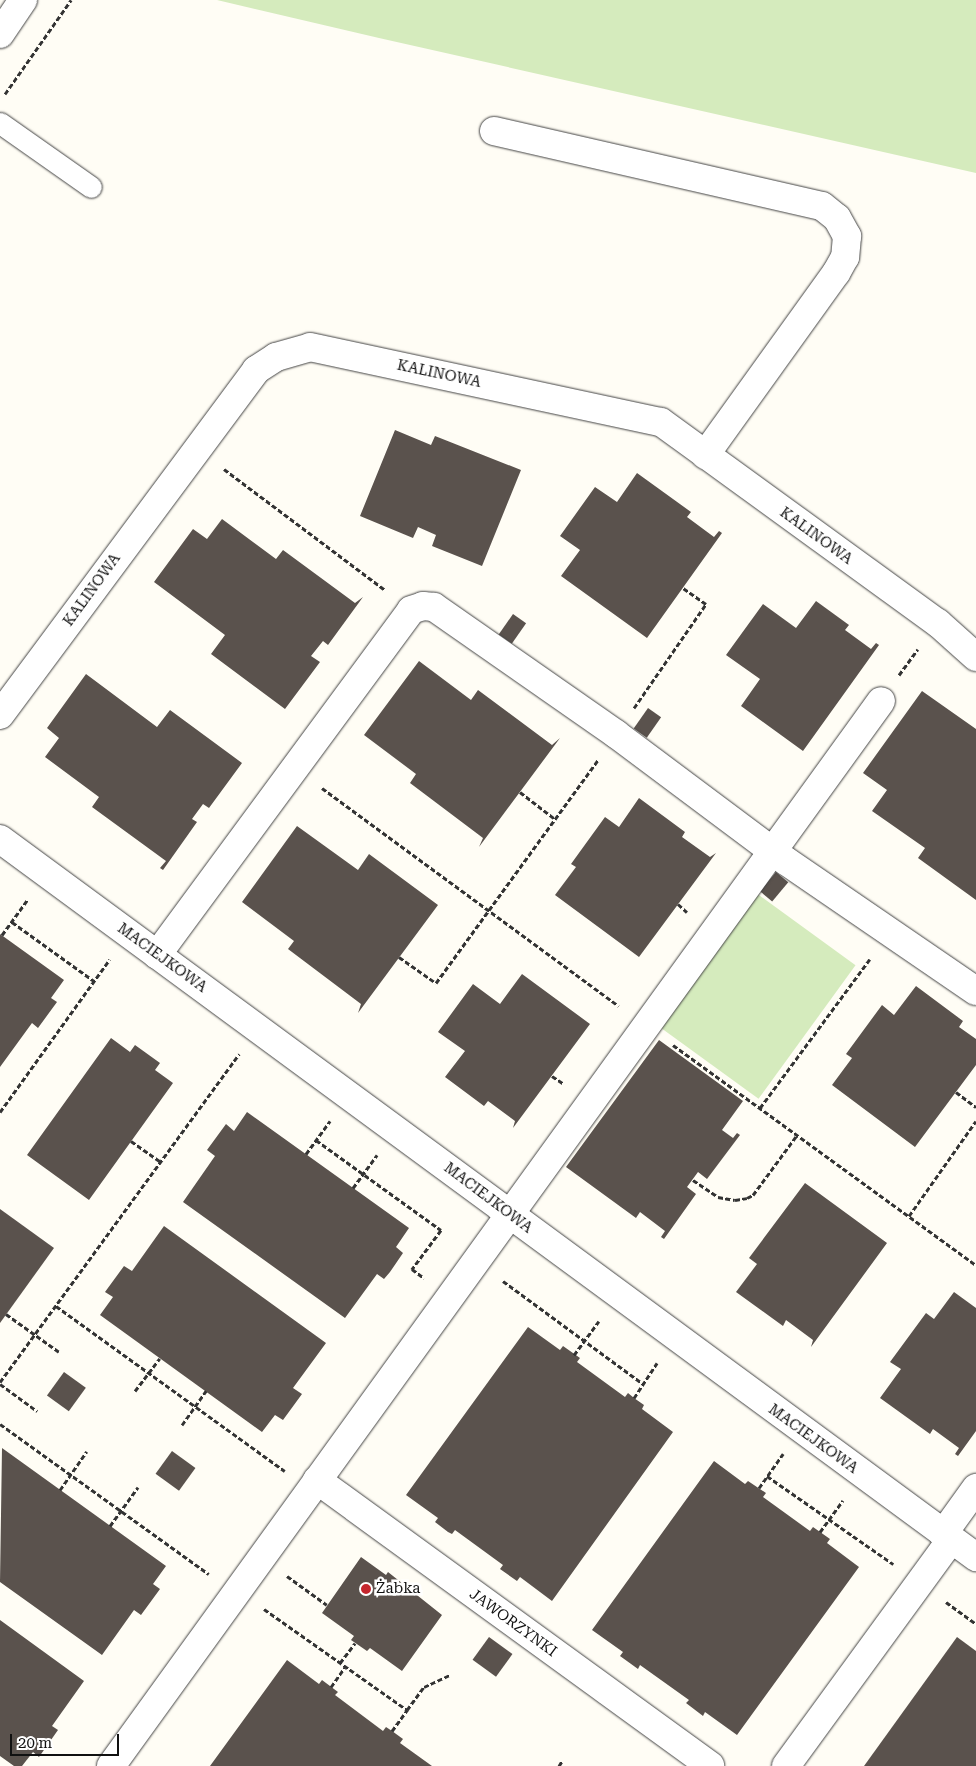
<!DOCTYPE html>
<html>
<head>
<meta charset="utf-8">
<style>
  body { margin:0 }
  #map { position:relative; width:976px; height:1766px; overflow:hidden; background:#fffdf5; font-family:"Roboto Serif",serif }
  div>[style] { position:absolute }
  .green>* { inset:0; background:#d5ebbd; transform-origin:0 0 }
  .building>* { inset:0; background:#5a524d; transform-origin:0 0 }
  .path>* { height:3px; margin-top:-1.5px; transform-origin:0; background:repeating-linear-gradient(90deg,#333 0 5px,transparent 0 7.5px) }
  .roads { filter:drop-shadow(0 0 1px #444) drop-shadow(0 0 1px #444) }
  .lane>* { height:21px; margin:-10.5px; padding:0 10.5px; transform-origin:10.5px; border-radius:10.5px; background:#fff }
  .street>* { height:28px; margin:-14px; padding:0 14px; transform-origin:14px; border-radius:14px; background:#fff }
  .dots>* { width:14px; height:14px; translate:-50% -50%; box-sizing:border-box; border:2px solid #fff; border-radius:50% }
  span { translate:-50% -50%; white-space:nowrap; text-align:center; line-height:1.15; -webkit-text-stroke:5px #fff; paint-order:stroke }
  .street-label { font-size:15px; color:#111 }
  .poi-label { font-size:15px; color:#111 }
  .left { translate:0 -50%; text-align:left }
  .scale { position:absolute; left:10px; top:1734px; width:109px; height:22px; box-sizing:border-box; border:2px solid #111; border-top:0; padding-left:6px; font-size:15px; line-height:18px; white-space:nowrap; color:#111; -webkit-text-stroke:4px #fff; paint-order:stroke }
</style>
</head>
<body>
<div id="map">
  <div class="green">
    <i style="clip-path:polygon(217px 0,976px 0,976px 173px,379px 38px)"></i>
    <i style="left:756px;top:893px;width:123px;height:165px;rotate:36deg"></i>
  </div>
  <div class="building">
    <i style="clip-path:polygon(395px 430px,431px 445px,435px 436px,521px 470px,482px 566px,432px 546px,436px 535px,418px 527px,413px 538px,360px 516px)"></i>
    <i style="clip-path:polygon(637px 473px,691px 512px,687px 517px,714px 537px,719px 531px,722px 533px,647px 638px,561px 576px,580px 550px,560px 536px,595px 487px,617px 502px)"></i>
    <i style="clip-path:polygon(222px 519px,276px 559px,283px 550px,355px 603px,363px 597px,328px 645px,323px 641px,311px 656px,320px 662px,285px 709px,211px 654px,225px 635px,154px 582px,193px 529px,207px 539px)"></i>
    <i style="clip-path:polygon(816px 601px,849px 625px,845px 630px,871px 649px,876px 643px,879px 645px,803px 751px,741px 706px,760px 679px,726px 655px,763px 604px,796px 628px)"></i>
    <i style="left:513px;top:614px;width:16px;height:25px;rotate:35deg"></i>
    <i style="clip-path:polygon(419px 661px,471px 700px,478px 690px,552px 745px,560px 738px,479px 847px,483px 838px,410px 783px,416px 774px,364px 735px)"></i>
    <i style="clip-path:polygon(86px 674px,157px 727px,170px 710px,242px 763px,209px 808px,203px 804px,192px 819px,197px 822px,163px 870px,160px 868px,166px 861px,92px 807px,99px 797px,45px 757px,59px 738px,47px 728px)"></i>
    <i style="clip-path:polygon(922px 691px,976px 729px,976px 900px,918px 858px,925px 848px,872px 811px,887px 790px,863px 773px)"></i>
    <i style="left:648px;top:708px;width:16px;height:25px;rotate:35deg"></i>
    <i style="clip-path:polygon(639px 798px,685px 832px,682px 837px,710px 857px,716px 853px,639px 957px,555px 895px,576px 867px,571px 864px,605px 817px,619px 827px)"></i>
    <i style="clip-path:polygon(297px 826px,358px 870px,369px 854px,438px 905px,358px 1013px,361px 1004px,288px 949px,294px 941px,242px 902px)"></i>
    <i style="left:776px;top:872px;width:16px;height:25px;rotate:40deg"></i>
    <i style="clip-path:polygon(0 934px,64px 980px,51px 998px,57px 1002px,38px 1028px,32px 1023px,0 1067px)"></i>
    <i style="clip-path:polygon(522px 974px,590px 1024px,513px 1128px,515px 1121px,488px 1101px,484px 1106px,445px 1077px,465px 1051px,438px 1032px,473px 984px,500px 1004px)"></i>
    <i style="clip-path:polygon(916px 986px,963px 1021px,959px 1027px,976px 1039px,976px 1065px,915px 1147px,832px 1085px,852px 1058px,846px 1054px,882px 1005px,894px 1015px)"></i>
    <i style="clip-path:polygon(111px 1038px,130px 1052px,135px 1045px,160px 1063px,155px 1070px,173px 1083px,89px 1200px,27px 1155px)"></i>
    <i style="clip-path:polygon(659px 1040px,743px 1101px,722px 1130px,733px 1138px,737px 1133px,740px 1135px,707px 1179px,698px 1172px,687px 1187px,696px 1194px,664px 1239px,661px 1237px,665px 1231px,640px 1212px,636px 1218px,566px 1167px)"></i>
    <i style="clip-path:polygon(247px 1112px,409px 1228px,396px 1247px,403px 1253px,390px 1272px,384px 1279px,377px 1274px,345px 1318px,183px 1202px,215px 1156px,207px 1150px,226px 1124px,234px 1131px)"></i>
    <i style="clip-path:polygon(805px 1183px,887px 1243px,811px 1347px,813px 1340px,786px 1320px,783px 1326px,736px 1292px,757px 1264px,749px 1258px)"></i>
    <i style="clip-path:polygon(0 1209px,54px 1248px,0 1323px)"></i>
    <i style="clip-path:polygon(164px 1226px,326px 1343px,293px 1388px,302px 1394px,283px 1420px,275px 1415px,262px 1432px,100px 1315px,113px 1297px,105px 1292px,124px 1266px,132px 1271px)"></i>
    <i style="clip-path:polygon(954px 1292px,976px 1308px,976px 1431px,958px 1456px,955px 1454px,959px 1448px,933px 1429px,930px 1434px,880px 1398px,901px 1369px,890px 1362px,926px 1313px,934px 1319px)"></i>
    <i style="clip-path:polygon(528px 1327px,560px 1350px,563px 1346px,580px 1358px,577px 1362px,625px 1397px,628px 1393px,634px 1398px,644px 1405px,642px 1409px,673px 1432px,552px 1601px,520px 1577px,517px 1581px,500px 1569px,503px 1565px,455px 1530px,452px 1534px,448px 1532px,435px 1522px,438px 1518px,406px 1495px)"></i>
    <i style="left:64px;top:1372px;width:27px;height:29px;rotate:36deg"></i>
    <i style="clip-path:polygon(2px 1448px,166px 1566px,153px 1584px,160px 1589px,141px 1615px,134px 1610px,102px 1655px,0 1582px)"></i>
    <i style="left:172px;top:1451px;width:29px;height:28px;rotate:36deg"></i>
    <i style="clip-path:polygon(714px 1461px,745px 1484px,748px 1481px,766px 1493px,763px 1497px,810px 1531px,813px 1527px,830px 1539px,827px 1543px,859px 1567px,737px 1735px,705px 1712px,703px 1716px,686px 1703px,689px 1700px,640px 1665px,638px 1669px,620px 1656px,623px 1652px,592px 1630px)"></i>
    <i style="clip-path:polygon(361px 1557px,386px 1575px,388px 1572px,442px 1615px,402px 1671px,370px 1648px,367px 1651px,351px 1640px,354px 1636px,322px 1613px)"></i>
    <i style="clip-path:polygon(0 1620px,84px 1681px,52px 1726px,58px 1730px,39px 1757px,33px 1752px,22px 1766px,14px 1766px,0 1756px)"></i>
    <i style="left:489px;top:1637px;width:29px;height:28px;rotate:36deg"></i>
    <i style="clip-path:polygon(957px 1637px,976px 1651px,976px 1766px,864px 1766px)"></i>
    <i style="clip-path:polygon(287px 1660px,319px 1684px,322px 1680px,338px 1692px,335px 1695px,383px 1731px,386px 1727px,392px 1731px,403px 1739px,400px 1743px,432px 1766px,210px 1766px)"></i>
  </div>
  <div class="path">
    <i style="left:5px;top:94px;width:115px;rotate:-54.9deg"></i>
    <i style="left:224px;top:469px;width:201px;rotate:36.9deg"></i>
    <i style="left:899px;top:675px;width:32px;rotate:-54deg"></i>
    <i style="left:634px;top:708px;width:126px;rotate:-55.3deg"></i>
    <i style="left:706px;top:604px;width:28px;rotate:-145deg"></i>
    <i style="left:322px;top:788px;width:368px;rotate:36.3deg"></i>
    <i style="left:520px;top:792px;width:44px;rotate:37.6deg"></i>
    <i style="left:678px;top:904px;width:12px;rotate:42deg"></i>
    <i style="left:12px;top:922px;width:101px;rotate:35.7deg"></i>
    <i style="left:2px;top:935px;width:44px;rotate:-54.2deg"></i>
    <i style="left:399px;top:957px;width:45px;rotate:35.1deg"></i>
    <i style="left:436px;top:983px;width:276px;rotate:-54deg"></i>
    <i style="left:673px;top:1045px;width:374px;rotate:36deg"></i>
    <i style="left:552px;top:1076px;width:14px;rotate:34deg"></i>
    <i style="left:956px;top:1092px;width:25px;rotate:37deg"></i>
    <i style="left:760px;top:1108px;width:185px;rotate:-53.6deg"></i>
    <i style="left:0;top:1112px;width:188px;rotate:-54.3deg"></i>
    <i style="left:316px;top:1140px;width:154px;rotate:35.8deg"></i>
    <i style="left:441px;top:1230px;width:49px;rotate:126.6deg"></i>
    <i style="left:412px;top:1269px;width:15px;rotate:37deg"></i>
    <i style="left:131px;top:1141px;width:37px;rotate:35deg"></i>
    <i style="left:306px;top:1154px;width:41px;rotate:-54deg"></i>
    <i style="left:693px;top:1180px;width:30px;rotate:34deg"></i>
    <i style="left:718px;top:1197px;width:17px;rotate:10deg"></i>
    <i style="left:735px;top:1200px;width:12px;rotate:-9deg"></i>
    <i style="left:747px;top:1198px;width:7px;rotate:-27deg"></i>
    <i style="left:753px;top:1195px;width:74px;rotate:-53.7deg"></i>
    <i style="left:353px;top:1188px;width:41px;rotate:-54deg"></i>
    <i style="left:909px;top:1216px;width:116px;rotate:-54.8deg"></i>
    <i style="left:503px;top:1281px;width:174px;rotate:36.3deg"></i>
    <i style="left:56px;top:1306px;width:282px;rotate:35.8deg"></i>
    <i style="left:6px;top:1314px;width:65px;rotate:35.6deg"></i>
    <i style="left:574px;top:1355px;width:42px;rotate:-53.7deg"></i>
    <i style="left:0;top:1382px;width:406px;rotate:-53.9deg"></i>
    <i style="left:0;top:1384px;width:46px;rotate:36.1deg"></i>
    <i style="left:135px;top:1391px;width:41px;rotate:-52.9deg"></i>
    <i style="left:634px;top:1398px;width:42px;rotate:-56.7deg"></i>
    <i style="left:0;top:1424px;width:257px;rotate:35.7deg"></i>
    <i style="left:182px;top:1425px;width:42px;rotate:-54.8deg"></i>
    <i style="left:767px;top:1476px;width:154px;rotate:34.9deg"></i>
    <i style="left:759px;top:1488px;width:42px;rotate:-54.8deg"></i>
    <i style="left:60px;top:1490px;width:47px;rotate:-55.3deg"></i>
    <i style="left:110px;top:1526px;width:48px;rotate:-54.3deg"></i>
    <i style="left:820px;top:1532px;width:39px;rotate:-54deg"></i>
    <i style="left:287px;top:1576px;width:49px;rotate:35.9deg"></i>
    <i style="left:946px;top:1602px;width:37px;rotate:36deg"></i>
    <i style="left:264px;top:1609px;width:175px;rotate:35.2deg"></i>
    <i style="left:407px;top:1710px;width:29px;rotate:-54deg"></i>
    <i style="left:424px;top:1687px;width:29px;rotate:-25deg"></i>
    <i style="left:340px;top:1663px;width:25px;rotate:-53deg"></i>
    <i style="left:331px;top:1687px;width:24px;rotate:-55deg"></i>
    <i style="left:392px;top:1731px;width:26px;rotate:-54deg"></i>
    <i style="left:559px;top:1766px;width:6px;rotate:-59deg"></i>
  </div>
  <div class="roads">
    <div class="lane">
      <i style="left:0;top:123px;width:111px;rotate:35.1deg"></i>
    </div>
    <div class="street">
      <i style="left:0;top:34px;width:41px;rotate:-55.9deg"></i>
      <i style="left:494px;top:131px;width:336px;rotate:12.9deg"></i>
      <i style="left:822px;top:206px;width:19px;rotate:39deg"></i>
      <i style="left:837px;top:218px;width:21px;rotate:61deg"></i>
      <i style="left:847px;top:236px;width:21px;rotate:95deg"></i>
      <i style="left:845px;top:257px;width:18px;rotate:119deg"></i>
      <i style="left:836px;top:273px;width:224px;rotate:125.7deg"></i>
      <i style="left:0;top:715px;width:430px;rotate:-53.4deg"></i>
      <i style="left:256px;top:370px;width:24px;rotate:-33deg"></i>
      <i style="left:276px;top:357px;width:35px;rotate:-16deg"></i>
      <i style="left:310px;top:347px;width:359px;rotate:12.1deg"></i>
      <i style="left:661px;top:422px;width:342px;rotate:36deg"></i>
      <i style="left:938px;top:623px;width:51px;rotate:41.8deg"></i>
      <i style="left:0;top:839px;width:1212px;rotate:36.34deg"></i>
      <i style="left:157px;top:955px;width:428px;rotate:-53.6deg"></i>
      <i style="left:411px;top:610px;width:13px;rotate:-18deg"></i>
      <i style="left:423px;top:606px;width:11px;rotate:5deg"></i>
      <i style="left:434px;top:607px;width:222px;rotate:34.9deg"></i>
      <i style="left:616px;top:734px;width:212px;rotate:36.8deg"></i>
      <i style="left:786px;top:861px;width:230px;rotate:34.4deg"></i>
      <i style="left:317px;top:1480px;width:486px;rotate:36deg"></i>
      <i style="left:943px;top:1534px;width:57px;rotate:-54.3deg"></i>
      <i style="left:111px;top:1766px;width:1314px;rotate:-54.13deg"></i>
      <i style="left:786px;top:1766px;width:280px;rotate:-53.9deg"></i>
    </div>
  </div>
  <div class="dots">
    <i style="left:366px;top:1589px;background:#c4262e"></i>
  </div>
  <div class="street-label">
    <span style="left:439px;top:374px;rotate:12deg">KALINOWA</span>
    <span style="left:816px;top:536px;rotate:36deg">KALINOWA</span>
    <span style="left:92px;top:590px;rotate:-54deg">KALINOWA</span>
    <span style="left:162px;top:958px;rotate:36deg">MACIEJKOWA</span>
    <span style="left:488px;top:1198px;rotate:37deg">MACIEJKOWA</span>
    <span style="left:813px;top:1439px;rotate:36deg">MACIEJKOWA</span>
    <span style="left:513px;top:1623px;rotate:36deg">JAWORZYNKI</span>
  </div>
  <div class="poi-label">
    <span class="left" style="left:376px;top:1589px">Żabka</span>
  </div>
  <div class="scale">20 m</div>
</div>
</body>
</html>
